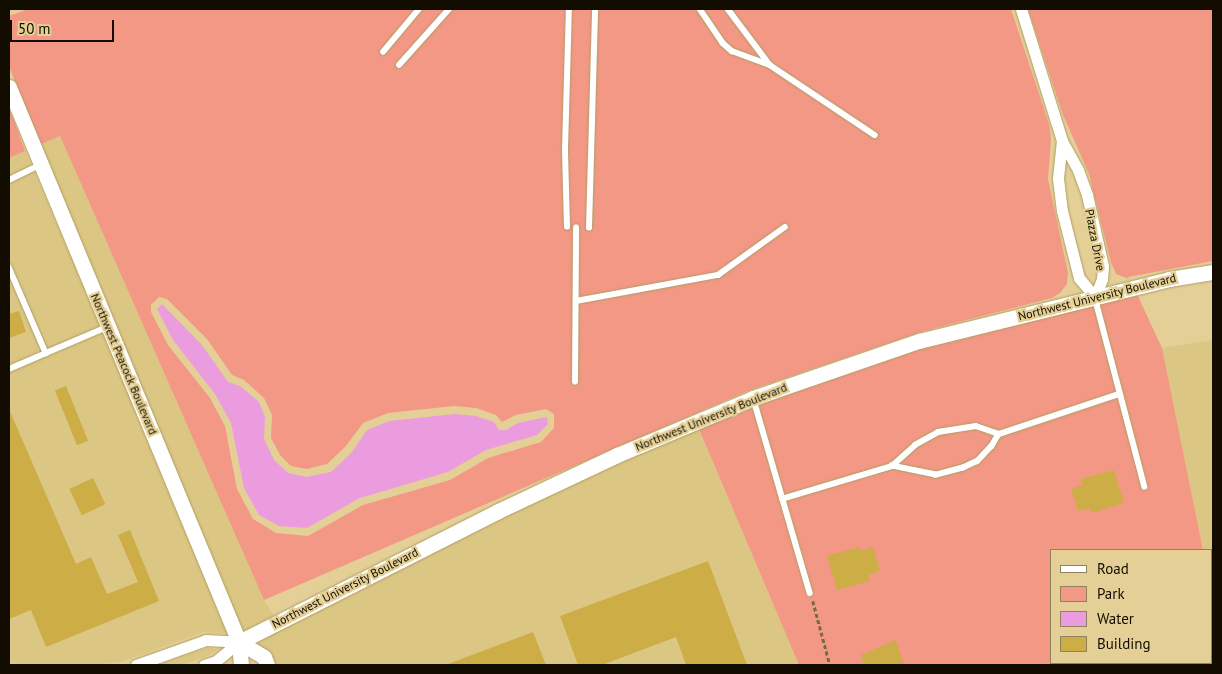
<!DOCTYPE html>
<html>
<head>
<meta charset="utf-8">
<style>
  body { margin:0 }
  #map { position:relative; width:1222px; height:674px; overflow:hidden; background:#e4d096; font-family:"PT Sans",sans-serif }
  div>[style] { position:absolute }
  .built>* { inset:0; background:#dbc683 }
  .green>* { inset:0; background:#f39885 }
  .water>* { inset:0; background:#ea9cde }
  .building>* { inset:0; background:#cdad46; transform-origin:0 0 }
  .path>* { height:2.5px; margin-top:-1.25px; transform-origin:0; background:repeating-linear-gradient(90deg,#776a48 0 4px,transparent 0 6.5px) }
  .roads { filter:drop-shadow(0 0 1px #b09d64) drop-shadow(0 0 1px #b09d64) }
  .service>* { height:5.5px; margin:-2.75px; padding:0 2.75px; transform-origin:2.75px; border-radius:2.75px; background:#fff }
  .minor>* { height:11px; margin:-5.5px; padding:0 5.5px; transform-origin:5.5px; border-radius:5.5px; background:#fff }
  .tertiary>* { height:15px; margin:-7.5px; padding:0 7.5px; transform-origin:7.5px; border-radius:7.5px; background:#fff }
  span { translate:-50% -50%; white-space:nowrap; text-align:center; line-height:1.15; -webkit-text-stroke:4.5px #e4d096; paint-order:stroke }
  .street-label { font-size:12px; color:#130c00 }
  .frame { position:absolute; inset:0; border:10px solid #130c00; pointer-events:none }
  .legend { position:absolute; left:1050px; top:549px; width:162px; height:115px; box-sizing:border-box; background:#e4d096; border:1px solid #90825a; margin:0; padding:6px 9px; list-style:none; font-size:15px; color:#130c00 }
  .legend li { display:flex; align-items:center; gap:10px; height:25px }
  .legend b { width:25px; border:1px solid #90825a }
  .scale { position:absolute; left:10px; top:20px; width:104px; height:22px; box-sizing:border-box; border:2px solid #130c00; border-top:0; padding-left:6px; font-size:15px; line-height:18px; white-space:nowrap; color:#130c00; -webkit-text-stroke:4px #e4d096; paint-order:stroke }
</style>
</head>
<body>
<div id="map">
  <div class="built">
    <i style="clip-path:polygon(60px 136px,264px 600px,274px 616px,242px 632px,39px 145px)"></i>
    <i style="clip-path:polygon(25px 151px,102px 329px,227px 633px,203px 632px,121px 662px,95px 665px,24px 665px,9px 663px,9px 158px)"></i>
    <i style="clip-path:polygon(1213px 340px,1213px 604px,1211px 591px,1211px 550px,1203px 550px,1162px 348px)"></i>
    <i style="clip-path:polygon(699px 429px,799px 665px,275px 665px,270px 654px,255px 643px,501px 518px,620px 462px)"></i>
    <i style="clip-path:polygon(207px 648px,218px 649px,212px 654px,181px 665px,159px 665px)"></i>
  </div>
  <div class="green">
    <i style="clip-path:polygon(evenodd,28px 9px,1011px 9px,1049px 124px,1051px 139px,1048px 179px,1068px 273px,1067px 284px,1060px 293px,1052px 298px,924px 331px,750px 390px,264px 600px,60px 136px,39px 145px,9px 66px,9px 16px,28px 9px,159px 297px,167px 299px,207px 339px,232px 375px,244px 380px,264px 398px,272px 415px,271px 438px,280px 455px,291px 466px,307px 469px,327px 464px,346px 446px,363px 423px,388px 413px,454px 406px,476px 408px,496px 415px,502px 422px,516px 415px,546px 409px,554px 414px,554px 428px,541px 442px,488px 458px,450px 480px,363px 505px,308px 536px,276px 533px,253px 519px,237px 489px,225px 426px,210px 398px,168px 345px,151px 312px,151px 305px,159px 297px)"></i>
    <i style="clip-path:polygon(1028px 9px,1213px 9px,1213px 261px,1128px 277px,1129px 279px,1116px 274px,1111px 262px,1089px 174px,1063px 115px)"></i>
    <i style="clip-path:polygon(9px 107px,25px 151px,9px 158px)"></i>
    <i style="clip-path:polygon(1137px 294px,1162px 348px,1203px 550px,1051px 550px,1051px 663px,1211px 663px,1211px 591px,1213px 604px,1213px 665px,799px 665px,699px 429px,833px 377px,922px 348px)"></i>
  </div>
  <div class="water">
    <i style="clip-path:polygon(162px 304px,202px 345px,228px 382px,240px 386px,259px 402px,265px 417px,264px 439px,274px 460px,288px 473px,307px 477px,331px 472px,352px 452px,367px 430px,389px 421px,455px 414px,476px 416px,494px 422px,499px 430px,506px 430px,518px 423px,547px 417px,548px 424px,537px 435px,486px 450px,448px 472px,360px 498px,307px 528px,279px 526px,259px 515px,244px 488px,231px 423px,215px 394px,173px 340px,157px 309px)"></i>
  </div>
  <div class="building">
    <i style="clip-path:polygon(19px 311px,26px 332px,9px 338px,9px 314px)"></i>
    <i style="left:66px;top:386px;width:59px;height:12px;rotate:68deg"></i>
    <i style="clip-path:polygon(9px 409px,76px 564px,91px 557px,107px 594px,138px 582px,118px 535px,130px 530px,159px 601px,46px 647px,31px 610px,9px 619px)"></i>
    <i style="clip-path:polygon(1114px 470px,1124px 503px,1092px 513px,1090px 508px,1078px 511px,1071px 489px,1083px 485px,1081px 479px)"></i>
    <i style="left:93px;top:478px;width:29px;height:26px;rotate:65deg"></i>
    <i style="clip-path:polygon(859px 547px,860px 551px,873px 547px,880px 571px,868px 575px,870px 581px,837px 590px,827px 556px)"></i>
    <i style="clip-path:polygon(708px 561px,747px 665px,686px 665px,676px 637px,602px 665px,578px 665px,560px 616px)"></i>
    <i style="clip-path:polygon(533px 632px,546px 665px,448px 665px,448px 664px)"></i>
    <i style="clip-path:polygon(896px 640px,904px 665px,864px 665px,861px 655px)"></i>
  </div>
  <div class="path">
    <i style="left:813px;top:601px;width:66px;rotate:75.1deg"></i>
  </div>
  <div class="roads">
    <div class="service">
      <i style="left:700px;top:9px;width:41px;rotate:55.9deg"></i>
      <i style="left:723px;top:43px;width:12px;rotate:42deg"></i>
      <i style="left:732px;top:51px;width:40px;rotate:20.2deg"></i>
      <i style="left:770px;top:65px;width:126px;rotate:33.7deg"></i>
      <i style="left:728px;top:9px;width:70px;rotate:53.1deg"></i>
      <i style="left:383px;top:52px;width:56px;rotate:-50.1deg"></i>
      <i style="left:399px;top:65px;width:75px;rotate:-48.2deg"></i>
      <i style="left:9px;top:180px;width:34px;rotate:-26deg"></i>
      <i style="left:567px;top:227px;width:78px;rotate:-91.5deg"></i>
      <i style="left:565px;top:149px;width:140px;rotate:-88.4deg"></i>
      <i style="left:589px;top:228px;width:219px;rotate:-88.4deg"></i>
      <i style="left:9px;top:267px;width:94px;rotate:66.7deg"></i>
      <i style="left:46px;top:353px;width:66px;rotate:-23.1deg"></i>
      <i style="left:1095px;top:297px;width:196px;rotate:75.3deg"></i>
      <i style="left:576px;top:301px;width:144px;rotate:-10.4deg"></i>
      <i style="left:718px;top:275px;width:82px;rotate:-35.6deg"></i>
      <i style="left:9px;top:369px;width:40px;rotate:-23.4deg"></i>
      <i style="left:575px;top:382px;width:154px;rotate:-89.6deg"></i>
      <i style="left:754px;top:400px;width:201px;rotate:73.8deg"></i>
      <i style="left:999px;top:434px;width:126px;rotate:-18.4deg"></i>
      <i style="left:782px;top:499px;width:115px;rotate:-16.7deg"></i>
      <i style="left:892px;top:466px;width:31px;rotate:-42deg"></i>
      <i style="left:915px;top:445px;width:26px;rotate:-29deg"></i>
      <i style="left:938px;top:432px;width:38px;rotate:-9deg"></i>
      <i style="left:976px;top:426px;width:24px;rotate:19deg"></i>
      <i style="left:999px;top:434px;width:14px;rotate:120deg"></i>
      <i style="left:992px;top:446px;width:21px;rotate:133deg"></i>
      <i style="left:978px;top:461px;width:17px;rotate:155deg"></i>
      <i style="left:963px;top:468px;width:28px;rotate:165deg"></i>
      <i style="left:936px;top:475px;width:45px;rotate:-168.4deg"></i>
    </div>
    <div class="minor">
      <i style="left:1021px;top:9px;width:138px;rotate:72.7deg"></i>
      <i style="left:1062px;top:141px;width:33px;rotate:61deg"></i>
      <i style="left:1078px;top:170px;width:27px;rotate:70deg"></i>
      <i style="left:1087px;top:195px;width:73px;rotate:77.3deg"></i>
      <i style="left:1103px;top:266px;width:13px;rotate:94deg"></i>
      <i style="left:1102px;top:279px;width:19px;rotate:111deg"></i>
      <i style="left:1095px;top:297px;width:25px;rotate:-130deg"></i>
      <i style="left:1079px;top:278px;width:69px;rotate:-104.2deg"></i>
      <i style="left:1062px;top:211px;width:33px;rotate:-97deg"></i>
      <i style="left:1058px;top:178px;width:37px;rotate:-84deg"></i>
      <i style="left:136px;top:665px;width:74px;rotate:-19.7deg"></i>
      <i style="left:206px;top:640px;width:33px;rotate:3deg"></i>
      <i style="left:204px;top:665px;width:13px;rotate:-18deg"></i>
      <i style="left:216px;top:661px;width:30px;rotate:-40deg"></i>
    </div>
    <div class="tertiary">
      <i style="left:9px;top:87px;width:601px;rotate:67.49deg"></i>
      <i style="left:239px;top:642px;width:23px;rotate:85deg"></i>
      <i style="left:239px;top:642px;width:290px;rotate:-26.8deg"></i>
      <i style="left:498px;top:511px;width:132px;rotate:-25.2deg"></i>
      <i style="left:617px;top:455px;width:147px;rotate:-22.7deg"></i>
      <i style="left:753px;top:398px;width:176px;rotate:-19deg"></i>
      <i style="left:919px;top:341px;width:258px;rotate:-13.9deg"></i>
      <i style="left:1169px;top:279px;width:45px;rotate:-9deg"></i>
      <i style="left:239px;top:642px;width:29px;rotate:31deg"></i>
      <i style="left:264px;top:657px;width:9px;rotate:69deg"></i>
    </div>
  </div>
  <div class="street-label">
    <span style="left:1095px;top:240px;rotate:79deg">Piazza Drive</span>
    <span style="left:1097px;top:297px;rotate:-14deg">Northwest University Boulevard</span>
    <span style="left:124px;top:364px;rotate:67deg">Northwest Peacock Boulevard</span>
    <span style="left:711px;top:417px;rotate:-22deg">Northwest University Boulevard</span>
    <span style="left:345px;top:588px;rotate:-27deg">Northwest University Boulevard</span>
  </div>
  <div class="frame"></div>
  <ul class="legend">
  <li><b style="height:6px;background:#fff"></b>Road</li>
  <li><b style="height:14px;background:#f39885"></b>Park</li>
  <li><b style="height:14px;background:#ea9cde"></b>Water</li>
  <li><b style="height:14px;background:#cdad46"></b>Building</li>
  </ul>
  <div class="scale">50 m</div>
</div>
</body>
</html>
